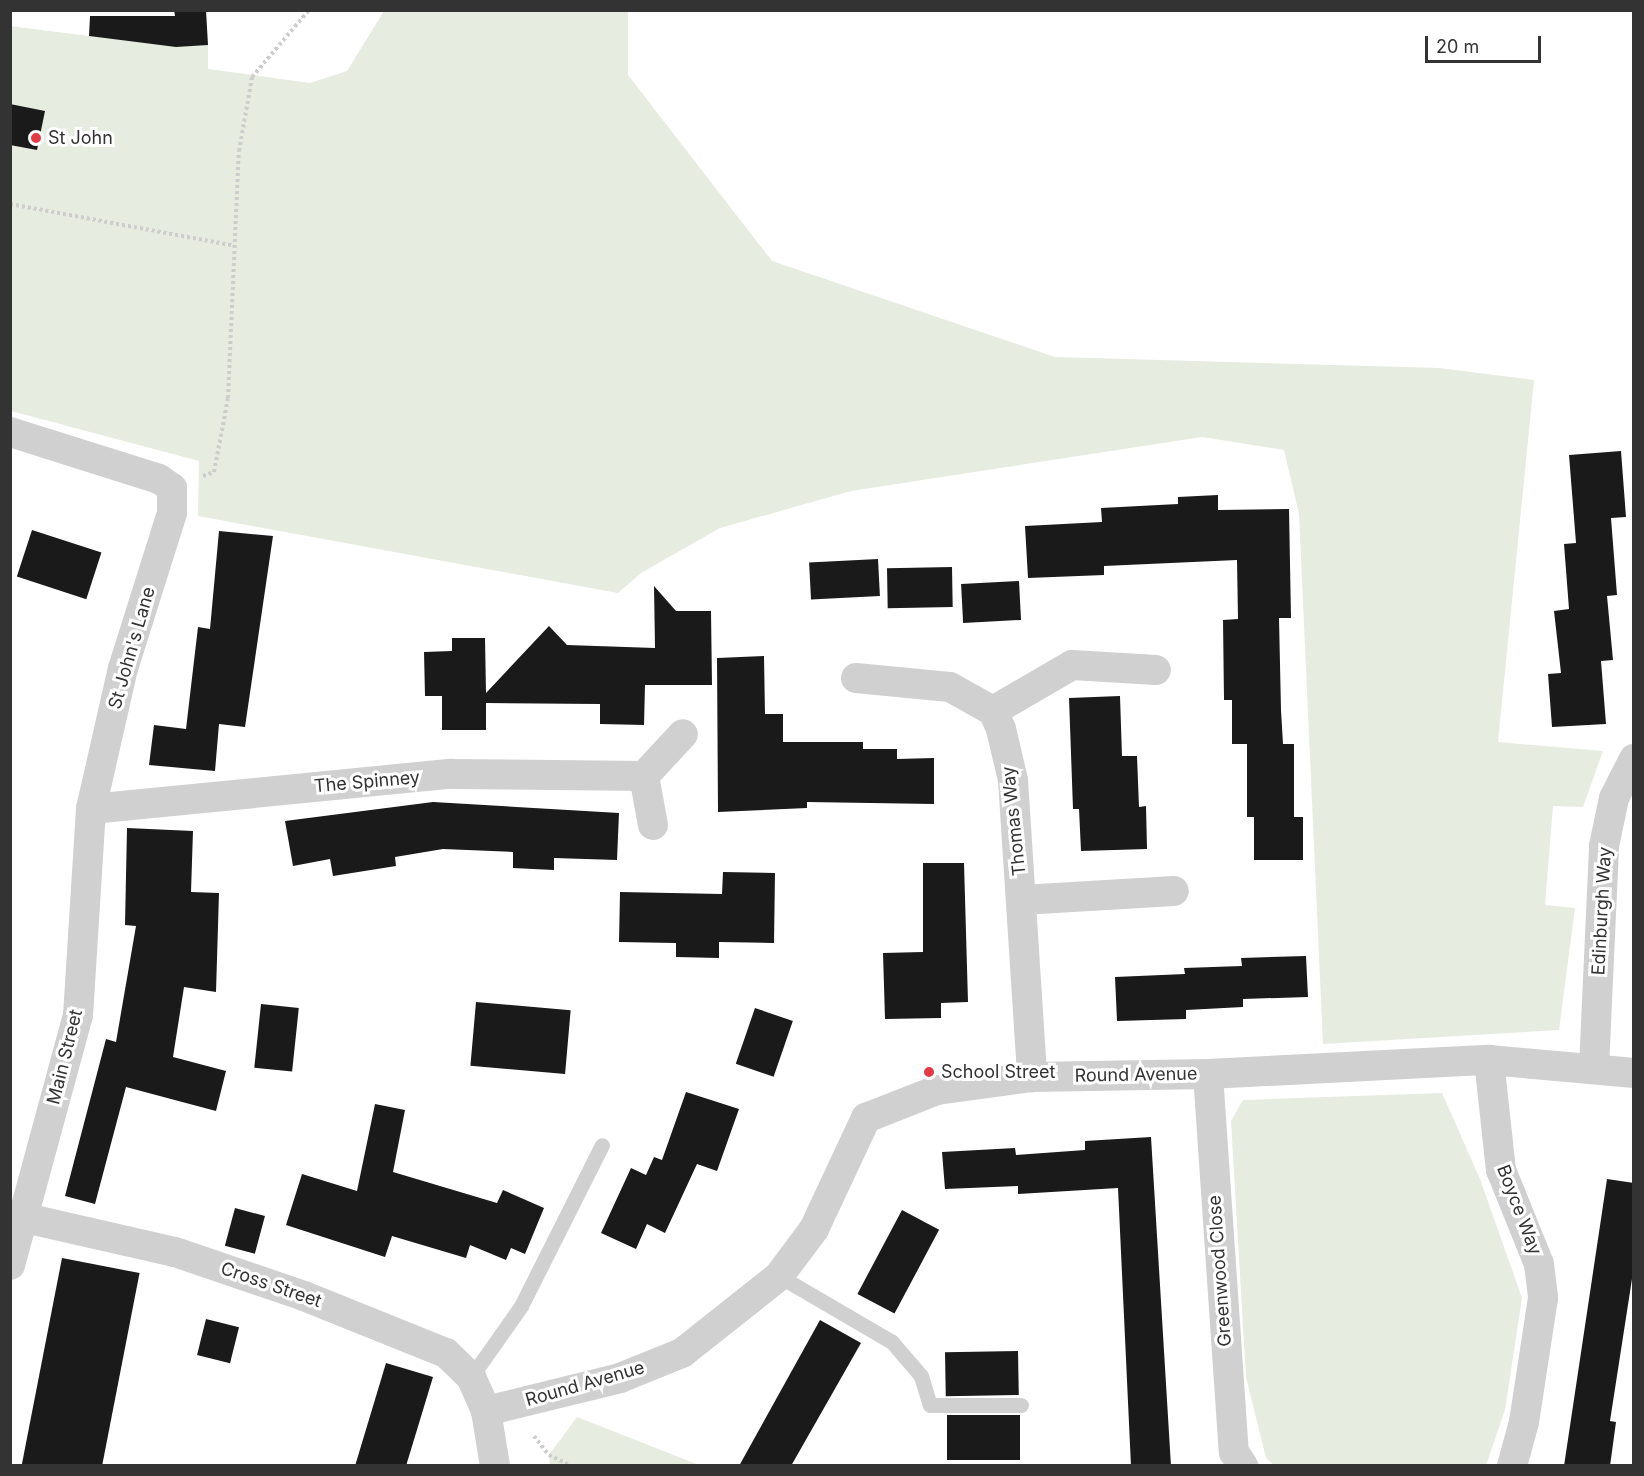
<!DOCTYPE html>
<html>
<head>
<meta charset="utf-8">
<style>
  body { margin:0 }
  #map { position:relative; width:1644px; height:1476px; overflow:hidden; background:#fff; font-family:Inter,sans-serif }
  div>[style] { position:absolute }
  .green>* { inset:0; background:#e6ecdf }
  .building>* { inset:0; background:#1a1a1a; transform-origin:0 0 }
  .path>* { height:4px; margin-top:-2px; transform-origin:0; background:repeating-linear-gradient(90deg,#cdcdcd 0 3px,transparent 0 6px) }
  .lane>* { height:15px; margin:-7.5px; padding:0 7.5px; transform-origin:7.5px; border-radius:7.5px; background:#d0d0d0 }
  .street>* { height:30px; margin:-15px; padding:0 15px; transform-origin:15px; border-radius:15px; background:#d0d0d0 }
  .dots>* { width:16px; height:16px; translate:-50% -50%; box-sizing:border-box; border:3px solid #fff; border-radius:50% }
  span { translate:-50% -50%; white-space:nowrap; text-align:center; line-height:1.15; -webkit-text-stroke:6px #fff; paint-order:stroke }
  .poi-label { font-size:18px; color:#333 }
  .left { translate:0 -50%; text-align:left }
  .street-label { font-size:18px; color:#333 }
  .frame { position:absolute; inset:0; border:12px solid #333; pointer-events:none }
  .scale { position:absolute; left:1425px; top:36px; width:116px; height:27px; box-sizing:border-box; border:3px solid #333; border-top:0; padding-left:8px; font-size:18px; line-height:21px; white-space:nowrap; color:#333; -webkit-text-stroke:4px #fff; paint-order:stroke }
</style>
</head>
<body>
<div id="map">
  <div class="green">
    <i style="clip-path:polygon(384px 11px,628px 11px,628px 75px,772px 261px,1055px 357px,1439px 368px,1534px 380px,1498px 742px,1603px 751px,1583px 807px,1553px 806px,1545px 905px,1575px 908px,1559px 1030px,1323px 1044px,1299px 514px,1284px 450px,1202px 437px,851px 491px,720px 528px,641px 573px,618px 593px,198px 516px,199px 461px,11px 411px,10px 26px,176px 47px,208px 45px,208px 69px,310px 83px,347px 71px)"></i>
    <i style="clip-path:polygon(1442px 1093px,1480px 1179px,1522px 1298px,1505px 1410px,1486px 1465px,1274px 1465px,1266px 1458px,1246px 1377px,1231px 1121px,1243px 1100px)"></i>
    <i style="clip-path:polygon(577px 1417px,699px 1465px,550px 1465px,549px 1455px)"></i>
  </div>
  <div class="building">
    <i style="clip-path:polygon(174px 10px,206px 10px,208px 45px,176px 47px,89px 36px,90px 16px,175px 16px)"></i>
    <i style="clip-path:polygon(10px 104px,45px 111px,37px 150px,10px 145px)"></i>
    <i style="clip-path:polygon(1621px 451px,1626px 517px,1611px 518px,1617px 595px,1607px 596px,1613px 660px,1601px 661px,1606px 724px,1552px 727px,1548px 674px,1561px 673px,1554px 611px,1569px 609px,1564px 544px,1576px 543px,1569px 455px)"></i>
    <i style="clip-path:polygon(1218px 495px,1218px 510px,1289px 509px,1291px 618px,1279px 618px,1281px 710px,1283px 744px,1294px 744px,1294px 817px,1303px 817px,1303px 860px,1254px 860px,1254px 817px,1247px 817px,1247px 744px,1232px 744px,1232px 700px,1224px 700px,1223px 620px,1238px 619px,1237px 560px,1104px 566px,1104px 575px,1028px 578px,1025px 526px,1102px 522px,1101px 508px,1178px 504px,1178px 497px)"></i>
    <i style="left:32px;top:530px;width:73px;height:49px;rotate:18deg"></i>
    <i style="clip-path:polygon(219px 531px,273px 536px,245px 727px,219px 724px,215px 771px,149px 765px,154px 725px,186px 729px,198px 627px,210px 629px)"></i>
    <i style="left:878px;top:559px;width:37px;height:69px;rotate:87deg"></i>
    <i style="left:952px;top:567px;width:40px;height:65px;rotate:89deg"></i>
    <i style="left:1019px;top:581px;width:39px;height:58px;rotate:87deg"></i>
    <i style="clip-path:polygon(654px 586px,676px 611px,711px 611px,712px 685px,645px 685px,644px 725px,600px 724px,600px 704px,486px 703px,486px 730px,442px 730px,442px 696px,425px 696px,424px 652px,452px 651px,452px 638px,485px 638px,486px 693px,549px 626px,567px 645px,655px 648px)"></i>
    <i style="clip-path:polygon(764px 656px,765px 714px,783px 714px,783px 742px,863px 742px,863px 749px,897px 749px,897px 759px,934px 758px,934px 804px,807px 802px,807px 808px,718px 812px,717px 658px)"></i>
    <i style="clip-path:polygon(1120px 696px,1122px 756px,1137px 756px,1139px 807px,1146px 806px,1147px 849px,1081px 851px,1079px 809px,1073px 809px,1069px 698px)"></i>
    <i style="clip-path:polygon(433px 802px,619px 813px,617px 860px,554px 858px,554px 870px,533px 869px,513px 868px,513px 852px,443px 849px,395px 857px,396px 866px,333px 876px,330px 859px,293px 866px,285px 821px)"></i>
    <i style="clip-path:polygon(127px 828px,193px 831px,191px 892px,219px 893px,216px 992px,184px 987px,173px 1057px,226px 1071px,216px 1111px,126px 1087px,95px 1204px,65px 1196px,106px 1039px,116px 1042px,136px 926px,125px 925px)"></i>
    <i style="clip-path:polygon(923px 863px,964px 863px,968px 1002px,941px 1003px,941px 1018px,885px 1019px,883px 953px,923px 952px)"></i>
    <i style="clip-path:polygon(723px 872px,775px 873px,774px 943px,719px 942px,719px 958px,676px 957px,676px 943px,619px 942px,620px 892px,722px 894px)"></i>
    <i style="clip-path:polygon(1306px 956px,1308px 997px,1243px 999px,1243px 1007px,1186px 1010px,1186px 1019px,1117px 1021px,1115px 977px,1185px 974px,1184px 968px,1242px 966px,1241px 958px)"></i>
    <i style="left:476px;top:1002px;width:95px;height:64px;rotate:5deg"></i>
    <i style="left:261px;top:1004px;width:38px;height:64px;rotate:6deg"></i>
    <i style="left:755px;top:1008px;width:40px;height:59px;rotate:19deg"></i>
    <i style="clip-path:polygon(686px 1092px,739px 1109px,717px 1171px,697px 1164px,665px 1233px,647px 1224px,636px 1249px,601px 1233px,631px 1168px,646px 1175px,654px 1157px,662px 1160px)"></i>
    <i style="clip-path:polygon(375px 1104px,405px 1110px,393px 1172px,497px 1203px,503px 1190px,544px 1208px,525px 1254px,511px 1248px,506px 1260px,470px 1245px,466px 1258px,392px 1236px,385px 1257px,286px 1225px,302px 1174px,357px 1191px)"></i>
    <i style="clip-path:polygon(1151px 1137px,1171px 1466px,1131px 1466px,1118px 1188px,1018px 1194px,1018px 1186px,945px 1189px,942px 1152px,1015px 1148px,1016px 1155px,1085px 1150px,1085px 1141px)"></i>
    <i style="clip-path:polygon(1607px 1179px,1634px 1183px,1634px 1266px,1610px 1421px,1616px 1422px,1610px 1466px,1564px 1466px)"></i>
    <i style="left:235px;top:1208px;width:31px;height:39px;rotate:15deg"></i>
    <i style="left:902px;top:1210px;width:42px;height:95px;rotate:28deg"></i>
    <i style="left:62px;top:1258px;width:79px;height:212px;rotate:11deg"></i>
    <i style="left:206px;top:1319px;width:34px;height:37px;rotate:14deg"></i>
    <i style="clip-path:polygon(820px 1320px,861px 1343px,791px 1466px,739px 1466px)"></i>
    <i style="left:1018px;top:1351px;width:44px;height:73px;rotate:89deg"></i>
    <i style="clip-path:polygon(386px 1363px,433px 1377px,406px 1466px,355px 1466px)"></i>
    <i style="left:947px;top:1415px;width:73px;height:45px"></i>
  </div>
  <div class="path">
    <i style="left:10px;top:204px;width:226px;rotate:10.5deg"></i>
    <i style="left:203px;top:476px;width:12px;rotate:-20deg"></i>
    <i style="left:214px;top:472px;width:75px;rotate:-79.3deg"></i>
    <i style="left:228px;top:398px;width:247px;rotate:-87.5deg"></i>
    <i style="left:239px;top:151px;width:75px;rotate:-80deg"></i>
    <i style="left:252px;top:77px;width:88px;rotate:-49.6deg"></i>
    <i style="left:534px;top:1436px;width:24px;rotate:52deg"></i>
    <i style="left:549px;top:1455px;width:25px;rotate:26deg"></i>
  </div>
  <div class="lane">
    <i style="left:779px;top:1276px;width:131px;rotate:30.3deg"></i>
    <i style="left:892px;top:1342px;width:45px;rotate:49.5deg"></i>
    <i style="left:921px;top:1376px;width:30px;rotate:73deg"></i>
    <i style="left:930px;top:1405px;width:91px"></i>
    <i style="left:471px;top:1377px;width:87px;rotate:-54.8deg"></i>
    <i style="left:521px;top:1306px;width:180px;rotate:-63.3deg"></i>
  </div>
  <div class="street">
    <i style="left:10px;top:432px;width:156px;rotate:17.5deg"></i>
    <i style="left:159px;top:479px;width:16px;rotate:35deg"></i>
    <i style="left:172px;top:488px;width:25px;rotate:90deg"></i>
    <i style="left:172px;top:513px;width:163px;rotate:107.5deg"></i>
    <i style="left:123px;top:668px;width:145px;rotate:102.8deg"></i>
    <i style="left:91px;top:809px;width:206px;rotate:93.6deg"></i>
    <i style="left:78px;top:1015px;width:259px;rotate:105.2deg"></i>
    <i style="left:856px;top:678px;width:94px;rotate:5.5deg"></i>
    <i style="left:950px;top:687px;width:49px;rotate:29.2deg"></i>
    <i style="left:993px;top:711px;width:20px;rotate:66deg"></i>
    <i style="left:1001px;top:729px;width:52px;rotate:76.8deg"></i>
    <i style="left:1013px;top:780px;width:298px;rotate:86.3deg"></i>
    <i style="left:993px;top:711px;width:91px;rotate:-30.2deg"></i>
    <i style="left:1072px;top:665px;width:84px;rotate:3.4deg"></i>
    <i style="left:91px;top:809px;width:362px;rotate:-5.6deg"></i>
    <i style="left:451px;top:774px;width:193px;rotate:0.6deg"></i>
    <i style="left:653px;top:825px;width:50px;rotate:-100.4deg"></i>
    <i style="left:644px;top:776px;width:57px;rotate:-47.1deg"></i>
    <i style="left:1022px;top:900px;width:152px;rotate:-3.4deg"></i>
    <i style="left:1489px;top:1060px;width:111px;rotate:83.8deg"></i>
    <i style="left:1501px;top:1170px;width:101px;rotate:68deg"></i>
    <i style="left:1539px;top:1264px;width:34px;rotate:83deg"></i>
    <i style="left:1543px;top:1298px;width:125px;rotate:98.7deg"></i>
    <i style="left:1524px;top:1422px;width:46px;rotate:105.3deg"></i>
    <i style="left:1594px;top:1068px;width:222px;rotate:-87.4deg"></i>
    <i style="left:1604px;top:846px;width:49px;rotate:-78.2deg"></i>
    <i style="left:1614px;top:798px;width:44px;rotate:-62.9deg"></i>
    <i style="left:1208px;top:1074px;width:379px;rotate:86.1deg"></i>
    <i style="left:1234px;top:1452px;width:17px;rotate:57deg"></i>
    <i style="left:21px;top:1217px;width:158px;rotate:12.8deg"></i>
    <i style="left:175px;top:1252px;width:136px;rotate:18.8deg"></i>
    <i style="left:304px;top:1296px;width:153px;rotate:21.9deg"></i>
    <i style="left:446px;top:1353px;width:35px;rotate:44deg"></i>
    <i style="left:471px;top:1377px;width:37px;rotate:66deg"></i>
    <i style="left:486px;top:1411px;width:56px;rotate:80.7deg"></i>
    <i style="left:486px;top:1411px;width:138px;rotate:-13.8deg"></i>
    <i style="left:620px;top:1378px;width:67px;rotate:-22deg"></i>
    <i style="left:682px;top:1353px;width:124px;rotate:-38.4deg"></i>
    <i style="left:779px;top:1276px;width:59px;rotate:-53.3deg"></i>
    <i style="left:814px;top:1229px;width:123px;rotate:-64.9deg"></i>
    <i style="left:866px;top:1118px;width:76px;rotate:-21.5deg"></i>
    <i style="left:937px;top:1090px;width:96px;rotate:-7.8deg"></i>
    <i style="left:1032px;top:1077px;width:176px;rotate:-1deg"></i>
    <i style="left:1208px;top:1074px;width:281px;rotate:-2.9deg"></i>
    <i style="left:1489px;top:1060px;width:146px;rotate:5.1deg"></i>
  </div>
  <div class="dots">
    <i style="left:36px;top:138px;background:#e63946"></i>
    <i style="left:929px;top:1072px;background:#e63946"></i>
  </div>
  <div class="poi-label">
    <span class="left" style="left:48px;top:138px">St John</span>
    <span class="left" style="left:941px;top:1072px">School Street</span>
  </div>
  <div class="street-label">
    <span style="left:132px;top:648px;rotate:-74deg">St John's Lane</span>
    <span style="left:367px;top:782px;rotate:-5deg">The Spinney</span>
    <span style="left:1014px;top:821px;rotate:-96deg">Thomas Way</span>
    <span style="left:1602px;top:911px;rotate:-87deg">Edinburgh Way</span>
    <span style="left:65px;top:1057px;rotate:-76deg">Main Street</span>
    <span style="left:1136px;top:1075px;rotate:-1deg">Round Avenue</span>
    <span style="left:1519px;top:1210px;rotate:69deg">Boyce Way</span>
    <span style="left:1220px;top:1271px;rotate:-94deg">Greenwood Close</span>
    <span style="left:271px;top:1285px;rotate:19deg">Cross Street</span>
    <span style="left:585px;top:1384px;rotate:-16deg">Round Avenue</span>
  </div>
  <div class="frame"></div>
  <div class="scale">20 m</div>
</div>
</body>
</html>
